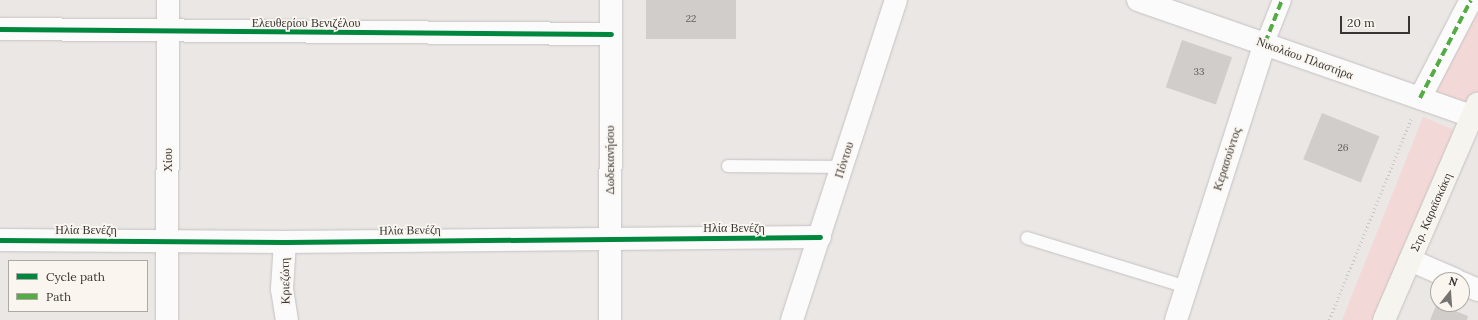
<!DOCTYPE html>
<html>
<head>
<meta charset="utf-8">
<style>
  body { margin:0 }
  #map { position:relative; width:1478px; height:320px; overflow:hidden; background:#eae7e5; font-family:Lora,serif }
  div>[style] { position:absolute }
  .green>* { inset:0; background:#f2d9d8 }
  .building>* { inset:0; background:#d0cdcb; transform-origin:0 0 }
  .path>* { height:2.5px; margin-top:-1.25px; transform-origin:0; background:repeating-linear-gradient(90deg,#cac8c7 0 1px,transparent 0 4px) }
  .roads { filter:drop-shadow(0 0 1px #c5c2c1) drop-shadow(0 0 1px #c5c2c1) }
  .service>* { height:12px; margin:-6px; padding:0 6px; transform-origin:6px; border-radius:6px; background:#fcfbfb }
  .pedestrian>* { height:18px; margin:-9px; padding:0 9px; transform-origin:9px; border-radius:9px; background:#fcfbfb }
  .minor>* { height:22px; margin:-11px; padding:0 11px; transform-origin:11px; border-radius:11px; background:#fcfbfb }
  .tertiary>* { height:22px; margin:-11px; padding:0 11px; transform-origin:11px; border-radius:11px; background:#fcfbfb }
  .secondary>* { height:22px; margin:-11px; padding:0 11px; transform-origin:11px; border-radius:11px; background:#f6f4ee }
  .quiet>* { height:4px; margin-top:-2px; transform-origin:0; background:repeating-linear-gradient(90deg,#55ac45 0 8px,transparent 0 12px) }
  .cycleway>* { height:5px; margin:-2.5px; padding:0 2.5px; transform-origin:2.5px; border-radius:2.5px; background:#00873e }
  span { translate:-50% -50%; white-space:nowrap; text-align:center; line-height:1.15; -webkit-text-stroke:3.5px #faf5ef; paint-order:stroke }
  .number-label { font-size:10px; color:#5e5c5a }
  .number-label span { -webkit-text-stroke-width:0 }
  .street-label { font-size:12px; color:#383634 }
  .legend { position:absolute; left:8px; top:260px; width:140px; height:52px; box-sizing:border-box; background:#faf5ef; border:1px solid #aca9a4; margin:0; padding:5px 7px; list-style:none; font-size:12px; color:#383634 }
  .legend li { display:flex; align-items:center; gap:8px; height:20px }
  .legend b { width:20px; border:1px solid #aca9a4 }
  .north { position:absolute; left:1430px; top:272px; width:40px; height:40px; box-sizing:border-box; background:#faf5ef; border:1px solid #aca9a4; border-radius:50%; rotate:17deg; font-size:11px; font-weight:700; line-height:16px; text-align:center; color:#383634 }
  .north::after { content:''; display:block; margin:auto; width:14px; height:18px; background:#767472; clip-path:polygon(50% 0,100% 100%,50% 72%,0 100%) }
  .scale { position:absolute; left:1340px; top:16px; width:70px; height:18px; box-sizing:border-box; border:2px solid #383634; border-top:0; padding-left:5px; font-size:12px; line-height:14px; white-space:nowrap; color:#383634; -webkit-text-stroke:3px #faf5ef; paint-order:stroke }
</style>
</head>
<body>
<div id="map">
  <div class="green">
    <i style="clip-path:polygon(1478px 5px,1478px 91px,1469px 110px,1431px 96px)"></i>
    <i style="clip-path:polygon(1423px 117px,1459px 132px,1373px 320px,1342px 320px)"></i>
  </div>
  <div class="building">
    <i style="left:646px;top:0;width:90px;height:39px"></i>
    <i style="left:1182px;top:40px;width:53px;height:50px;rotate:19deg"></i>
    <i style="left:1322px;top:113px;width:62px;height:50px;rotate:22deg"></i>
    <i style="clip-path:polygon(1438px 301px,1438px 304px,1468px 316px,1467px 320px,1430px 320px)"></i>
  </div>
  <div class="path">
    <i style="left:1329px;top:320px;width:217px;rotate:-67.8deg"></i>
  </div>
  <div class="roads">
    <div class="service">
      <i style="left:728px;top:166px;width:114px;rotate:0.5deg"></i>
      <i style="left:1027px;top:238px;width:166px;rotate:17.1deg"></i>
    </div>
    <div class="pedestrian">
      <i style="left:1265px;top:43px;width:46px;rotate:-68.4deg"></i>
    </div>
    <div class="minor">
      <i style="left:0;top:29px;width:611px;rotate:0.47deg"></i>
      <i style="left:1420px;top:98px;width:110px;rotate:-62.5deg"></i>
      <i style="left:0;top:240px;width:285px;rotate:0.4deg"></i>
      <i style="left:285px;top:242px;width:535px;rotate:-0.54deg"></i>
      <i style="left:285px;top:242px;width:47px;rotate:93.7deg"></i>
      <i style="left:282px;top:289px;width:31px;rotate:81deg"></i>
      <i style="left:1410px;top:260px;width:50px;rotate:23.5deg"></i>
      <i style="left:1462px;top:283px;width:17px;rotate:24deg"></i>
      <i style="left:610px;top:320px;width:320px;rotate:-89.8deg"></i>
      <i style="left:792px;top:320px;width:336px;rotate:-72deg"></i>
      <i style="left:1176px;top:320px;width:291px;rotate:-72.2deg"></i>
    </div>
    <div class="tertiary">
      <i style="left:1138px;top:0;width:354px;rotate:19.2deg"></i>
      <i style="left:167px;top:320px;width:320px;rotate:-89.8deg"></i>
    </div>
    <div class="secondary">
      <i style="left:1384px;top:320px;width:236px;rotate:-66.6deg"></i>
    </div>
  </div>
  <div class="quiet">
    <i style="left:1265px;top:43px;width:46px;rotate:-68.4deg"></i>
    <i style="left:1420px;top:98px;width:110px;rotate:-62.5deg"></i>
  </div>
  <div class="cycleway">
    <i style="left:0;top:29px;width:611px;rotate:0.47deg"></i>
    <i style="left:0;top:240px;width:285px;rotate:0.4deg"></i>
    <i style="left:285px;top:242px;width:535px;rotate:-0.54deg"></i>
  </div>
  <div class="number-label">
    <span style="left:691px;top:19px">22</span>
    <span style="left:1199px;top:72px">33</span>
    <span style="left:1343px;top:148px">26</span>
  </div>
  <div class="street-label">
    <span style="left:306px;top:23px">Ελευθερίου Βενιζέλου</span>
    <span style="left:1305px;top:58px;rotate:20deg">Νικολάου Πλαστήρα</span>
    <span style="left:1227px;top:159px;rotate:-72deg">Κερασούντος</span>
    <span style="left:168px;top:160px;rotate:-90deg">Χίου</span>
    <span style="left:610px;top:160px;rotate:-90deg">Δωδεκανήσου</span>
    <span style="left:844px;top:160px;rotate:-72deg">Πόντου</span>
    <span style="left:1431px;top:212px;rotate:-66deg">Στρ. Καραϊσκάκη</span>
    <span style="left:734px;top:228px">Ηλία Βενέζη</span>
    <span style="left:86px;top:230px">Ηλία Βενέζη</span>
    <span style="left:410px;top:230px;rotate:-1deg">Ηλία Βενέζη</span>
    <span style="left:285px;top:281px;rotate:-91deg">Κριεζώτη</span>
  </div>
  <ul class="legend">
  <li><b style="height:5px;background:#00873e"></b>Cycle path</li>
  <li><b style="height:5px;background:#55ac45"></b>Path</li>
  </ul>
  <div class="north">N</div>
  <div class="scale">20 m</div>
</div>
</body>
</html>
